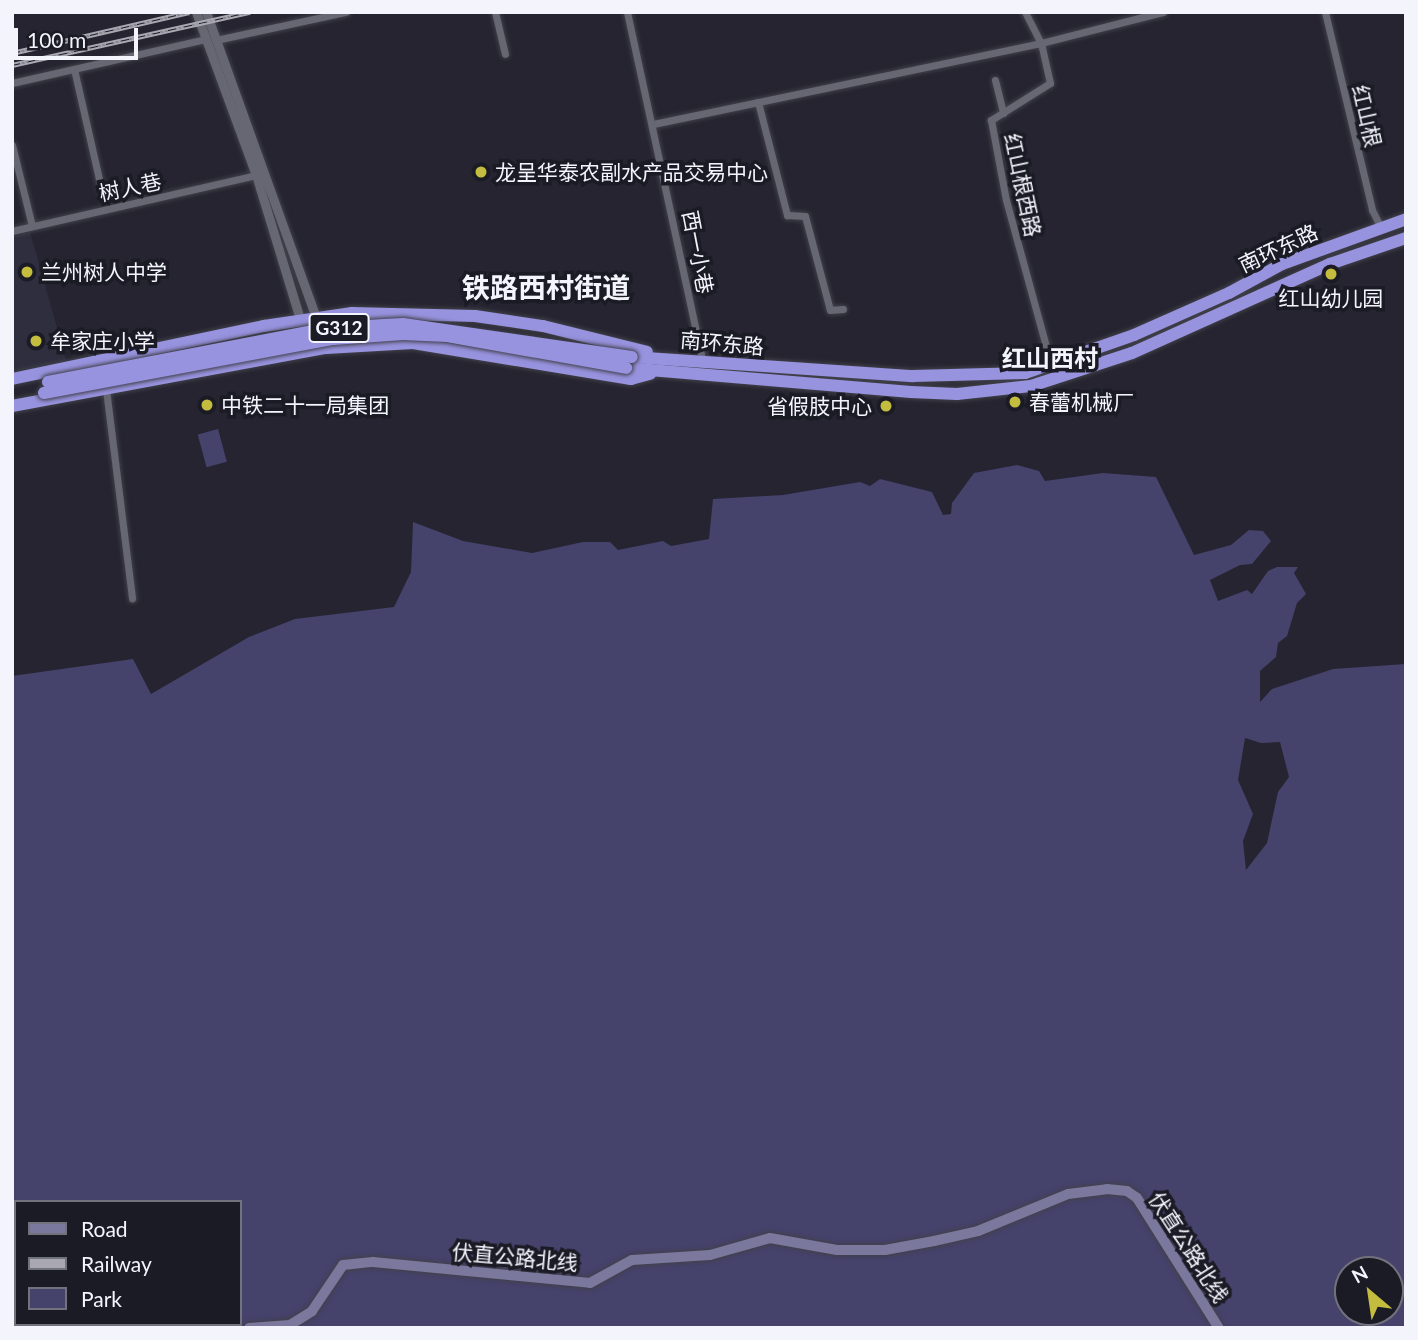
<!DOCTYPE html>
<html>
<head>
<meta charset="utf-8">
<style>
  body { margin:0 }
  #map { position:relative; width:1418px; height:1340px; overflow:hidden; background:#252430; font-family:Lato,"Noto Sans SC",sans-serif }
  div>[style] { position:absolute }
  .built>* { inset:0; background:#2f2e3f }
  .green>* { inset:0; background:#45426c; transform-origin:0 0 }
  .roads { filter:drop-shadow(0 0 2px #41414a) drop-shadow(0 0 2px #41414a) }
  .minor>* { height:7px; margin:-3.5px; padding:0 3.5px; transform-origin:3.5px; border-radius:3.5px; background:#676774 }
  .tertiary>* { height:9px; margin:-4.5px; padding:0 4.5px; transform-origin:4.5px; border-radius:4.5px; background:#676774 }
  .secondary>* { height:10px; margin:-5px; padding:0 5px; transform-origin:5px; border-radius:5px; background:#7a789c }
  .trunk>* { height:12px; margin:-6px; padding:0 6px; transform-origin:6px; border-radius:6px; background:#9893df }
  .rail>* { height:5px; margin-top:-2.5px; transform-origin:0; background:repeating-linear-gradient(90deg,#1b1b26 0 8px,#a9a8b2 0 16px); box-sizing:border-box; border-block:2px solid #a9a8b2 }
  .bridges { filter:drop-shadow(0 0 2px #41414a) drop-shadow(0 0 2px #41414a) }
  .trunk-bridge>* { height:12px; margin:-6px; padding:0 6px; transform-origin:6px; border-radius:6px; background:#9893df }
  .dots>* { width:19px; height:19px; translate:-50% -50%; box-sizing:border-box; border:4px solid #1b1b26; border-radius:50% }
  span { translate:-50% -50%; white-space:nowrap; text-align:center; line-height:1.15; -webkit-text-stroke:7px #1b1b26; paint-order:stroke }
  .shield-label span { padding:2px 5px; background:#1b1b26; border:2px solid; border-radius:5px; -webkit-text-stroke-width:0 }
  .shield-label { font-size:19px; color:#f4f4fc; font-weight:700 }
  .street-label { font-size:21px; color:#f4f4fc }
  .poi-label { font-size:21px; color:#f4f4fc }
  .left { translate:0 -50%; text-align:left }
  .right { translate:-100% -50%; text-align:right }
  .quarter-label { font-size:24px; color:#f4f4fc; font-weight:700 }
  .district-label { font-size:28px; color:#f4f4fc; font-weight:700 }
  .frame { position:absolute; inset:0; border:14px solid #f4f4fc; pointer-events:none }
  .legend { position:absolute; left:14px; top:1200px; width:228px; height:126px; box-sizing:border-box; background:#1b1b26; border:2px solid #72727c; margin:0; padding:9px 12px; list-style:none; font-size:21px; color:#f4f4fc }
  .legend li { display:flex; align-items:center; gap:14px; height:35px }
  .legend b { width:35px; border:2px solid #72727c }
  .north { position:absolute; left:1334px; top:1256px; width:70px; height:70px; box-sizing:border-box; background:#1b1b26; border:2px solid #72727c; border-radius:50%; rotate:331deg; font-size:19px; font-weight:700; line-height:28px; text-align:center; color:#f4f4fc }
  .north::after { content:''; display:block; margin:auto; width:24px; height:32px; background:#c4bc3e; clip-path:polygon(50% 0,100% 100%,50% 72%,0 100%) }
  .scale { position:absolute; left:14px; top:28px; width:124px; height:32px; box-sizing:border-box; border:4px solid #f4f4fc; border-top:0; padding-left:9px; font-size:21px; line-height:24px; white-space:nowrap; color:#f4f4fc; -webkit-text-stroke:5px #1b1b26; paint-order:stroke }
</style>
</head>
<body>
<div id="map">
  <div class="built">
    <i style="clip-path:polygon(30px 232px,68px 366px,12px 376px,12px 237px)"></i>
  </div>
  <div class="green">
    <i style="left:218px;top:429px;width:34px;height:21px;rotate:75deg"></i>
    <i style="clip-path:polygon(evenodd,1017px 465px,1039px 471px,1045px 481px,1103px 473px,1156px 477px,1194px 555px,1231px 545px,1249px 530px,1263px 531px,1271px 541px,1252px 564px,1240px 565px,1210px 580px,1218px 601px,1247px 590px,1252px 594px,1268px 571px,1277px 567px,1298px 567px,1294px 573px,1306px 594px,1297px 603px,1287px 636px,1278px 643px,1276px 657px,1260px 671px,1260px 702px,1272px 689px,1333px 669px,1406px 664px,1406px 1328px,12px 1328px,12px 676px,133px 659px,151px 694px,249px 637px,295px 619px,394px 607px,411px 572px,413px 522px,463px 541px,532px 553px,583px 542px,610px 542px,618px 550px,663px 541px,671px 546px,709px 539px,713px 499px,783px 495px,860px 482px,870px 486px,880px 479px,932px 492px,943px 515px,951px 514px,952px 503px,974px 473px,1017px 465px,1245px 738px,1261px 743px,1280px 742px,1289px 777px,1278px 792px,1267px 843px,1246px 870px,1243px 841px,1253px 814px,1238px 780px,1245px 738px,1017px 465px,16px 1202px,240px 1202px,240px 1324px,16px 1324px,16px 1202px,1017px 465px,1348px 1270px,1390px 1270px,1390px 1312px,1348px 1312px,1348px 1270px)"></i>
  </div>
  <div class="roads">
    <div class="minor">
      <i style="left:495px;top:12px;width:43px;rotate:76.6deg"></i>
      <i style="left:627px;top:12px;width:360px;rotate:77.8deg"></i>
      <i style="left:1025px;top:12px;width:35px;rotate:63deg"></i>
      <i style="left:1041px;top:43px;width:41px;rotate:77.3deg"></i>
      <i style="left:1050px;top:83px;width:70px;rotate:147.9deg"></i>
      <i style="left:991px;top:120px;width:81px;rotate:79.4deg"></i>
      <i style="left:1006px;top:200px;width:171px;rotate:74.7deg"></i>
      <i style="left:1325px;top:12px;width:204px;rotate:76.6deg"></i>
      <i style="left:1372px;top:210px;width:18px;rotate:63deg"></i>
      <i style="left:216px;top:40px;width:133px;rotate:-12.2deg"></i>
      <i style="left:74px;top:69px;width:126px;rotate:77.2deg"></i>
      <i style="left:995px;top:80px;width:34px;rotate:76deg"></i>
      <i style="left:12px;top:83px;width:199px;rotate:-12.8deg"></i>
      <i style="left:758px;top:102px;width:117px;rotate:75.6deg"></i>
      <i style="left:787px;top:215px;width:18px;rotate:3deg"></i>
      <i style="left:805px;top:216px;width:97px;rotate:75.1deg"></i>
      <i style="left:830px;top:310px;width:13px;rotate:-4deg"></i>
      <i style="left:653px;top:124px;width:396px;rotate:-11.8deg"></i>
      <i style="left:1041px;top:43px;width:126px;rotate:-14.3deg"></i>
      <i style="left:12px;top:145px;width:83px;rotate:76.1deg"></i>
      <i style="left:12px;top:231px;width:250px;rotate:-12.9deg"></i>
      <i style="left:106px;top:389px;width:211px;rotate:82.9deg"></i>
    </div>
    <div class="tertiary">
      <i style="left:196px;top:12px;width:174px;rotate:69.8deg"></i>
      <i style="left:256px;top:175px;width:157px;rotate:73deg"></i>
      <i style="left:206px;top:12px;width:331px;rotate:70.2deg"></i>
    </div>
    <div class="secondary">
      <i style="left:249px;top:1328px;width:41px;rotate:-4.2deg"></i>
      <i style="left:290px;top:1325px;width:26px;rotate:-32deg"></i>
      <i style="left:312px;top:1311px;width:55px;rotate:-56deg"></i>
      <i style="left:343px;top:1265px;width:30px;rotate:-6deg"></i>
      <i style="left:373px;top:1262px;width:218px;rotate:5.5deg"></i>
      <i style="left:590px;top:1283px;width:48px;rotate:-28.7deg"></i>
      <i style="left:632px;top:1260px;width:78px;rotate:-3.7deg"></i>
      <i style="left:710px;top:1255px;width:62px;rotate:-15.8deg"></i>
      <i style="left:770px;top:1238px;width:68px;rotate:10.2deg"></i>
      <i style="left:837px;top:1250px;width:48px"></i>
      <i style="left:885px;top:1250px;width:50px;rotate:-10.4deg"></i>
      <i style="left:934px;top:1241px;width:45px;rotate:-12.8deg"></i>
      <i style="left:978px;top:1231px;width:97px;rotate:-22.3deg"></i>
      <i style="left:1068px;top:1194px;width:39px;rotate:-7deg"></i>
      <i style="left:1107px;top:1189px;width:20px;rotate:6deg"></i>
      <i style="left:1127px;top:1191px;width:12px;rotate:35deg"></i>
      <i style="left:1137px;top:1198px;width:154px;rotate:57.8deg"></i>
    </div>
    <div class="trunk">
      <i style="left:632px;top:357px;width:282px;rotate:3.9deg"></i>
      <i style="left:913px;top:376px;width:112px;rotate:-1.5deg"></i>
      <i style="left:1025px;top:373px;width:115px;rotate:-19.2deg"></i>
      <i style="left:1134px;top:335px;width:104px;rotate:-23.9deg"></i>
      <i style="left:1229px;top:293px;width:60px;rotate:-28.7deg"></i>
      <i style="left:1282px;top:264px;width:132px;rotate:-19.9deg"></i>
      <i style="left:626px;top:368px;width:286px;rotate:4.8deg"></i>
      <i style="left:911px;top:392px;width:46px;rotate:2.5deg"></i>
      <i style="left:957px;top:394px;width:74px;rotate:-6.2deg"></i>
      <i style="left:1031px;top:386px;width:106px;rotate:-18.1deg"></i>
      <i style="left:1132px;top:353px;width:217px;rotate:-24.2deg"></i>
      <i style="left:1330px;top:264px;width:80px;rotate:-18.9deg"></i>
      <i style="left:12px;top:379px;width:258px;rotate:-11.9deg"></i>
      <i style="left:264px;top:326px;width:89px;rotate:-8.4deg"></i>
      <i style="left:352px;top:313px;width:123px;rotate:1.4deg"></i>
      <i style="left:475px;top:316px;width:69px;rotate:8.4deg"></i>
      <i style="left:543px;top:326px;width:107px;rotate:14deg"></i>
      <i style="left:12px;top:406px;width:319px;rotate:-10.5deg"></i>
      <i style="left:326px;top:348px;width:87px;rotate:-3.3deg"></i>
      <i style="left:413px;top:343px;width:221px;rotate:9.4deg"></i>
      <i style="left:631px;top:379px;width:20px;rotate:-15deg"></i>
    </div>
  </div>
  <div class="rail">
    <i style="left:12px;top:53px;width:182px;rotate:-13deg"></i>
    <i style="left:12px;top:65px;width:244px;rotate:-12.6deg"></i>
  </div>
  <div class="bridges">
    <div class="trunk-bridge">
      <i style="left:48px;top:382px;width:286px;rotate:-10.9deg"></i>
      <i style="left:329px;top:328px;width:74px;rotate:-3.1deg"></i>
      <i style="left:403px;top:324px;width:231px;rotate:8.2deg"></i>
      <i style="left:44px;top:393px;width:294px;rotate:-10.6deg"></i>
      <i style="left:333px;top:339px;width:70px;rotate:-4.1deg"></i>
      <i style="left:403px;top:334px;width:44px;rotate:2.6deg"></i>
      <i style="left:447px;top:336px;width:182px;rotate:10.1deg"></i>
    </div>
  </div>
  <div class="dots">
    <i style="left:481px;top:172px;background:#c4bc3e"></i>
    <i style="left:27px;top:272px;background:#c4bc3e"></i>
    <i style="left:1331px;top:274px;background:#c4bc3e"></i>
    <i style="left:36px;top:341px;background:#c4bc3e"></i>
    <i style="left:1015px;top:402px;background:#c4bc3e"></i>
    <i style="left:207px;top:405px;background:#c4bc3e"></i>
    <i style="left:886px;top:406px;background:#c4bc3e"></i>
  </div>
  <div class="shield-label">
    <span style="left:339px;top:328px">G312</span>
  </div>
  <div class="street-label">
    <span style="left:1367px;top:116px;rotate:77deg">红山根</span>
    <span style="left:1023px;top:185px;rotate:78deg">红山根西路</span>
    <span style="left:130px;top:187px;rotate:-12deg">树人巷</span>
    <span style="left:1278px;top:248px;rotate:-25deg">南环东路</span>
    <span style="left:698px;top:252px;rotate:79deg">西一小巷</span>
    <span style="left:722px;top:343px;rotate:5deg">南环东路</span>
    <span style="left:1189px;top:1247px;rotate:57deg">伏直公路北线</span>
    <span style="left:515px;top:1257px;rotate:5deg">伏直公路北线</span>
  </div>
  <div class="poi-label">
    <span class="left" style="left:495px;top:172px">龙呈华泰农副水产品交易中心</span>
    <span class="left" style="left:41px;top:272px">兰州树人中学</span>
    <span style="left:1331px;top:298px">红山幼儿园</span>
    <span class="left" style="left:50px;top:341px">牟家庄小学</span>
    <span class="left" style="left:1029px;top:402px">春蕾机械厂</span>
    <span class="left" style="left:221px;top:405px">中铁二十一局集团</span>
    <span class="right" style="left:872px;top:406px">省假肢中心</span>
  </div>
  <div class="quarter-label">
    <span style="left:1050px;top:358px">红山西村</span>
  </div>
  <div class="district-label">
    <span style="left:546px;top:287px">铁路西村街道</span>
  </div>
  <div class="frame"></div>
  <ul class="legend">
  <li><b style="height:9px;background:#7a789c"></b>Road</li>
  <li><b style="height:9px;background:#a9a8b2"></b>Railway</li>
  <li><b style="height:19px;background:#45426c"></b>Park</li>
  </ul>
  <div class="north">N</div>
  <div class="scale">100 m</div>
</div>
</body>
</html>
